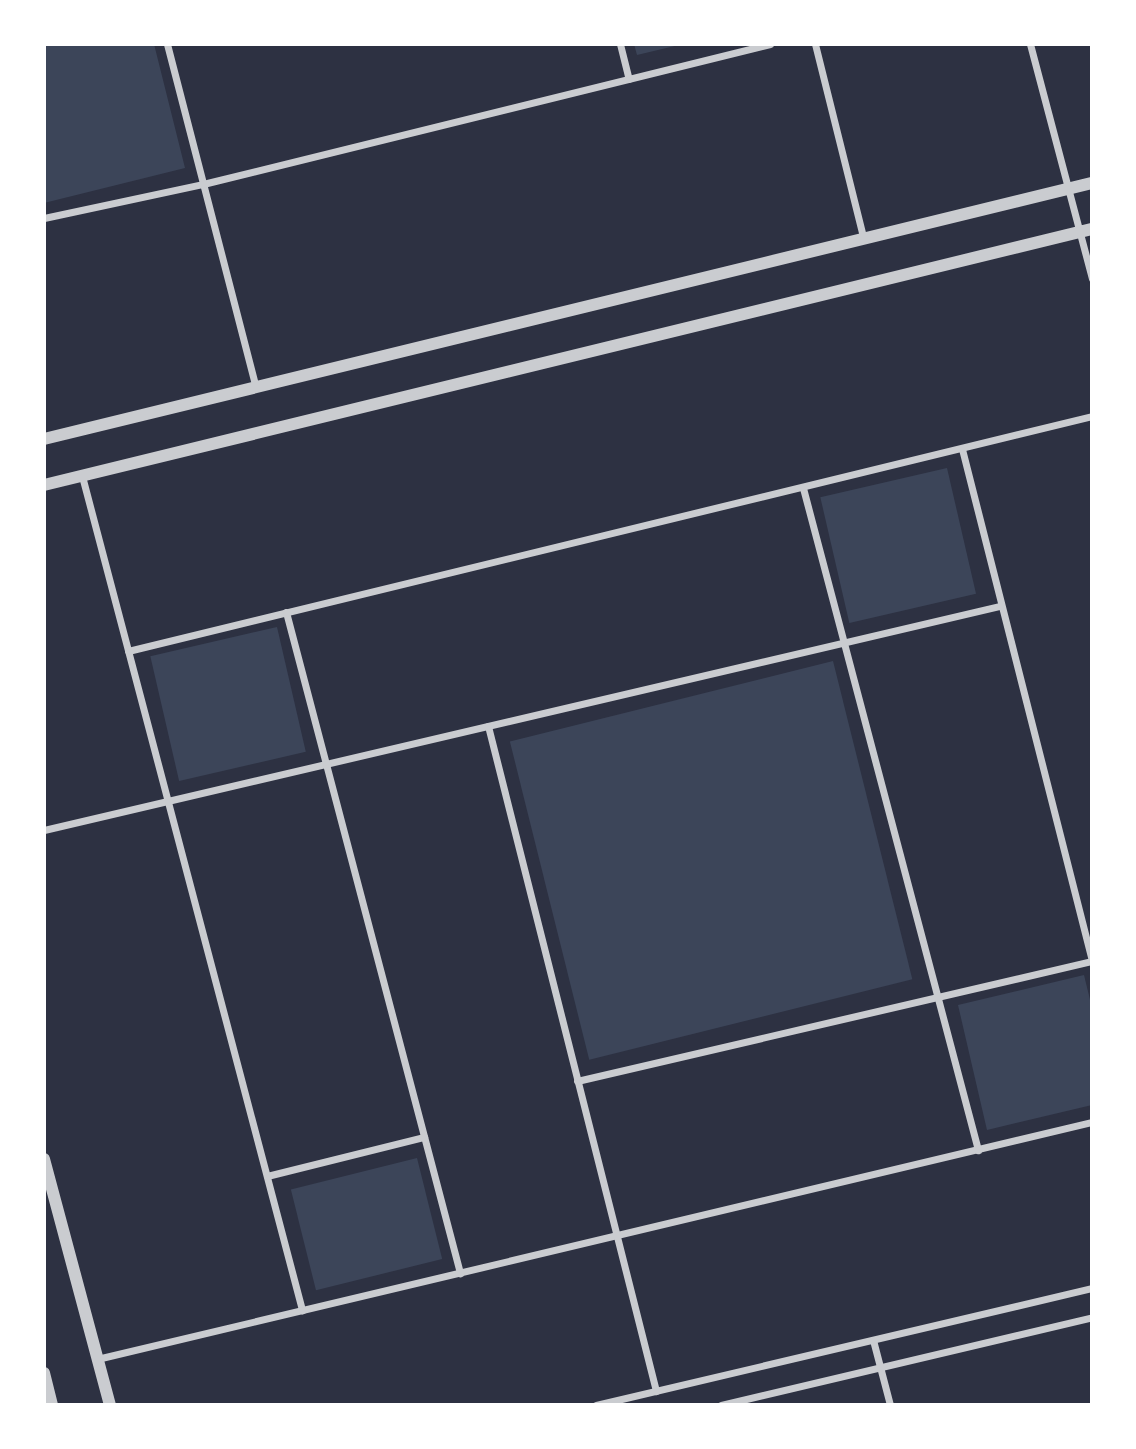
<!DOCTYPE html>
<html>
<head>
<meta charset="utf-8">
<style>
  body { margin:0 }
  #map { position:relative; width:1136px; height:1449px; overflow:hidden; background:#2d3142; font-family:Inter,sans-serif }
  div>[style] { position:absolute }
  .green>* { inset:0; background:#3c4559; transform-origin:0 0 }
  .minor>* { height:7px; margin:-3.5px; padding:0 3.5px; transform-origin:3.5px; border-radius:3.5px; background:#caccd0 }
  .tertiary>* { height:12px; margin:-6px; padding:0 6px; transform-origin:6px; border-radius:6px; background:#caccd0 }
  span { translate:-50% -50%; white-space:nowrap; text-align:center; line-height:1.15; -webkit-text-stroke:5px #fff; paint-order:stroke }
  .frame { position:absolute; inset:0; border:46px solid #fff; pointer-events:none }
</style>
</head>
<body>
<div id="map">
  <div class="green">
    <i style="clip-path:polygon(52px 44px,154px 44px,185px 168px,44px 203px,44px 46px)"></i>
    <i style="clip-path:polygon(634px 44px,683px 44px,637px 55px)"></i>
    <i style="left:947px;top:468px;width:129px;height:130px;rotate:77deg"></i>
    <i style="left:277px;top:627px;width:128px;height:130px;rotate:77deg"></i>
    <i style="left:833px;top:661px;width:328px;height:333px;rotate:76deg"></i>
    <i style="clip-path:polygon(1084px 975px,1092px 1008px,1092px 1105px,987px 1130px,958px 1005px)"></i>
    <i style="left:417px;top:1158px;width:104px;height:130px;rotate:76deg"></i>
  </div>
  <div class="minor">
    <i style="left:167px;top:44px;width:352px;rotate:75.5deg"></i>
    <i style="left:620px;top:44px;width:36px;rotate:76deg"></i>
    <i style="left:815px;top:44px;width:199px;rotate:76deg"></i>
    <i style="left:1030px;top:44px;width:243px;rotate:75.2deg"></i>
    <i style="left:44px;top:218px;width:163px;rotate:-12.1deg"></i>
    <i style="left:203px;top:184px;width:584px;rotate:-13.87deg"></i>
    <i style="left:962px;top:449px;width:528px;rotate:75.75deg"></i>
    <i style="left:82px;top:476px;width:863px;rotate:75.22deg"></i>
    <i style="left:803px;top:488px;width:685px;rotate:75.19deg"></i>
    <i style="left:286px;top:612px;width:684px;rotate:75.25deg"></i>
    <i style="left:128px;top:651px;width:992px;rotate:-13.7deg"></i>
    <i style="left:488px;top:726px;width:686px;rotate:75.82deg"></i>
    <i style="left:44px;top:830px;width:982px;rotate:-13.19deg"></i>
    <i style="left:577px;top:1081px;width:529px;rotate:-13.12deg"></i>
    <i style="left:267px;top:1176px;width:162px;rotate:-14deg"></i>
    <i style="left:873px;top:1340px;width:67px;rotate:75.3deg"></i>
    <i style="left:97px;top:1359px;width:1023px;rotate:-13.4deg"></i>
    <i style="left:596px;top:1405px;width:510px;rotate:-13.27deg"></i>
    <i style="left:721px;top:1405px;width:381px;rotate:-13.3deg"></i>
  </div>
  <div class="tertiary">
    <i style="left:44px;top:439px;width:1079px;rotate:-13.73deg"></i>
    <i style="left:44px;top:485px;width:1079px;rotate:-13.73deg"></i>
    <i style="left:44px;top:1159px;width:255px;rotate:75deg"></i>
    <i style="left:44px;top:1373px;width:33px;rotate:76deg"></i>
  </div>
  <div class="frame"></div>
</div>
</body>
</html>
